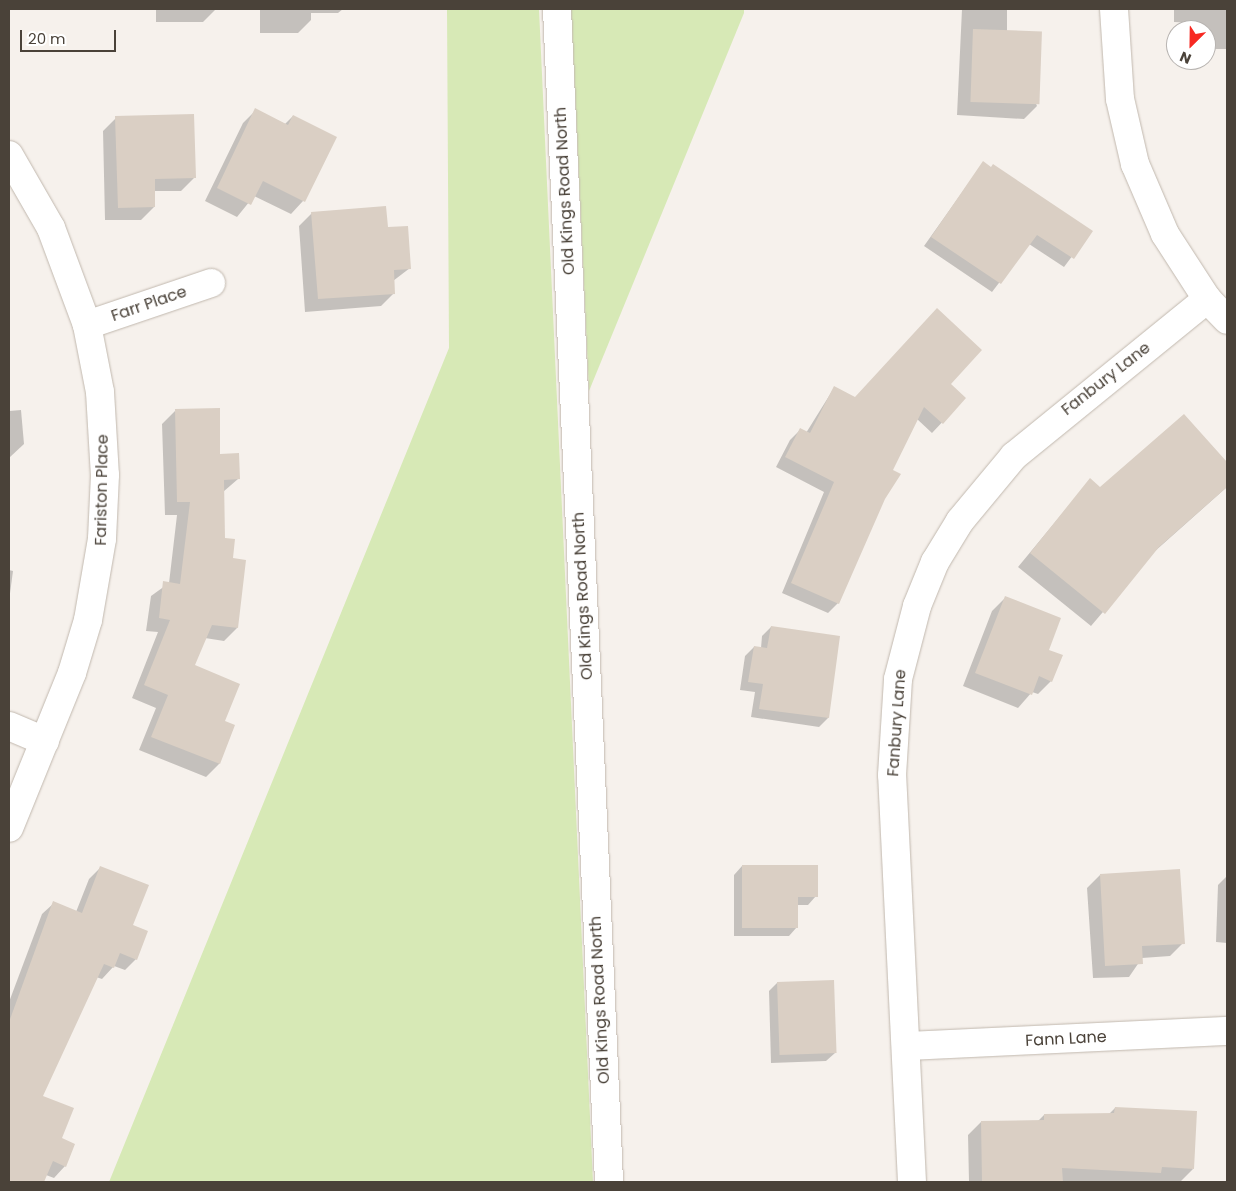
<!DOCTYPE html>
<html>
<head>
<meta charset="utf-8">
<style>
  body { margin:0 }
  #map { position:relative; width:1236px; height:1191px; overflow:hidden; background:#f6f1ec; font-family:Poppins,sans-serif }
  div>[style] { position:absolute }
  .green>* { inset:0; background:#d7e9b6 }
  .shadow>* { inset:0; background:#0003 }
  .building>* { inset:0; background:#dacfc4; transform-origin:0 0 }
  .roads { filter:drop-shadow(0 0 1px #c1b8ae) drop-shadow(0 0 1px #c1b8ae) }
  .minor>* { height:28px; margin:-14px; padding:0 14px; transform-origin:14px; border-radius:14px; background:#fff }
  .tertiary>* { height:28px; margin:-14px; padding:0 14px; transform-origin:14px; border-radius:14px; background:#fff }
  span { translate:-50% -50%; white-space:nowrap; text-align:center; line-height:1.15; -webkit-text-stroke:5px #fff; paint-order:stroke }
  .street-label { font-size:16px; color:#4a4239 }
  .frame { position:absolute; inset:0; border:10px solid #4a4239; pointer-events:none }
  .north { position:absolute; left:1166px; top:20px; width:50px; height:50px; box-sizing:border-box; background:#fff; border:1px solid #b7b3b0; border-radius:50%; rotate:203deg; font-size:14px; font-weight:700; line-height:20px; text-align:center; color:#4a4239 }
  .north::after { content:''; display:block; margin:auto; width:18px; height:22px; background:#f72922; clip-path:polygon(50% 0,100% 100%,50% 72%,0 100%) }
  .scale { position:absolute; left:20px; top:30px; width:96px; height:22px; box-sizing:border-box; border:2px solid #4a4239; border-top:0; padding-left:6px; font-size:15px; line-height:18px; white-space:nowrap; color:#4a4239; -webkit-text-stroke:4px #fff; paint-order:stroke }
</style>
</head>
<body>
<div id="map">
  <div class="green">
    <i style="clip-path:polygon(447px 9px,539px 9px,593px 1182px,109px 1182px,449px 348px)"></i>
    <i style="clip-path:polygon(571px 9px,744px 9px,744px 13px,589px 391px)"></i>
  </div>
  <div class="shadow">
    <i style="clip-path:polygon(156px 9px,216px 9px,203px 22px,156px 22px)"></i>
    <i style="clip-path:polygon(260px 9px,343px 9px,338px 13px,311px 13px,311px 20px,298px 33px,260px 33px)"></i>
    <i style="clip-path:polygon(962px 9px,1007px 9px,1007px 32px,1037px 106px,1024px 119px,957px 115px)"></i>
    <i style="clip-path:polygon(1174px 9px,1227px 9px,1227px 49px,1206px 49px,1206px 30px,1195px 30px,1195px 23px,1174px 22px)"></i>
    <i style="clip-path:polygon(256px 110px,285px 124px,293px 116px,303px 201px,291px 214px,254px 196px,237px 217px,205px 201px,243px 123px)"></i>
    <i style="clip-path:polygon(116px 118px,194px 178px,181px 191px,154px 191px,154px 207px,141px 220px,105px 220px,103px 131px)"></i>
    <i style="clip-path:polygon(983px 163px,1091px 231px,1064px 267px,1029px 244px,992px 292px,924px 246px)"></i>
    <i style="clip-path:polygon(312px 213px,387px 229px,410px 268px,393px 281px,394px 293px,381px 306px,305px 312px,299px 226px)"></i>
    <i style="clip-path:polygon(949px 384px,965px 398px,932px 433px,917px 419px,891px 470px,838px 603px,828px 613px,782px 593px,824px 492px,776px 467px,790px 440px,800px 430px,806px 433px,834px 388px,855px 398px)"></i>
    <i style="clip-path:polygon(21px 410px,24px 444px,9px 458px,9px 411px)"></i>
    <i style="clip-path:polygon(175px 411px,238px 479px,223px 492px,224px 539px,231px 559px,237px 628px,224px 641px,205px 638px,193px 666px,223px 721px,234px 726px,219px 764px,206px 777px,139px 750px,156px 708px,132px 698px,158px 632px,146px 631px,151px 596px,169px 583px,177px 515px,165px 515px,162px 424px)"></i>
    <i style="clip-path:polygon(1184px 415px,1227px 464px,1227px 487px,1154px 552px,1091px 626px,1018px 567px,1090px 480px,1100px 488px)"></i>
    <i style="clip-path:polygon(9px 570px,13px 571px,9px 601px)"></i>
    <i style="clip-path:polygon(1005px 598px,1047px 650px,1051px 681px,1038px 694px,1032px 692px,1018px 708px,963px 686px,992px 611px)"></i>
    <i style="clip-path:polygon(771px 627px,839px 637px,828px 718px,819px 727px,751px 717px,755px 692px,740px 690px,745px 656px,754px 647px,761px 648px,762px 636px)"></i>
    <i style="clip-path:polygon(742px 866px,816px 896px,808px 905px,797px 905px,797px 927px,789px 936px,734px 936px,734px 875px)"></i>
    <i style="clip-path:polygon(100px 868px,132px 925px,136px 959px,125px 970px,114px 966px,102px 979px,96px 977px,41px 1096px,60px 1139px,65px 1166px,54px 1178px,46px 1175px,43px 1182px,9px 1182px,9px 1002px,42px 914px,54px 903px,76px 912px,89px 879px)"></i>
    <i style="clip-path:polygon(1100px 875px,1183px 943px,1170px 956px,1142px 958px,1129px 977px,1093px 978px,1087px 888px)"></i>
    <i style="clip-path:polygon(1227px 876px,1227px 943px,1216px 942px,1218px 885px)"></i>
    <i style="clip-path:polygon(778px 982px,835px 1053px,826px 1061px,771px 1063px,769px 991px)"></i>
    <i style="clip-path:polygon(1115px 1108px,1193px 1169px,1180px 1182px,969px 1182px,968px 1135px,981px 1122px,1038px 1121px,1044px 1115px,1109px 1114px)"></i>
  </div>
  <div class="building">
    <i style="left:973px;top:29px;width:69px;height:73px;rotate:2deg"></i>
    <i style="clip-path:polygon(255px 108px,288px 125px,293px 115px,337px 137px,305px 202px,263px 181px,251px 205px,217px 188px)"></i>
    <i style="clip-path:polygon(194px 114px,196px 178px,155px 179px,155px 207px,118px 208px,115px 116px)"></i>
    <i style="clip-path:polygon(983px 161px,991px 167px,993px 164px,1093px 231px,1074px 259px,1037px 235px,1001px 284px,931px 237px)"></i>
    <i style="clip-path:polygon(386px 206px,388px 227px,408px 226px,411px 269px,394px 270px,395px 294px,318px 299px,311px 212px)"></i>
    <i style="clip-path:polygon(937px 308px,982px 350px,951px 384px,966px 398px,943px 424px,924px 407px,893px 470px,901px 474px,885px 499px,839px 604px,791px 583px,834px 482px,785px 457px,800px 428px,810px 433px,834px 386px,855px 397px)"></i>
    <i style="clip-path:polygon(220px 408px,220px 454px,239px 453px,240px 479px,224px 480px,225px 538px,235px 539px,233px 558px,246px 560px,238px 628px,212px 625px,195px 665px,240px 684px,225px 721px,235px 725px,220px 764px,151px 737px,168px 695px,144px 685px,170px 620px,159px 618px,163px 581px,180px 584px,190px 502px,177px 502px,175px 409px)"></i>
    <i style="clip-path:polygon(1184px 414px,1227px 462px,1227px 487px,1159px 547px,1105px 614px,1030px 553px,1090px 478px,1100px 487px)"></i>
    <i style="clip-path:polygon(1005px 596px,1061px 618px,1049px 650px,1063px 655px,1052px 682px,1039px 676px,1032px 695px,975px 673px)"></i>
    <i style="clip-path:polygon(771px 626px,840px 636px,829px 718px,759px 709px,763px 684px,748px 682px,754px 646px,767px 648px)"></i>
    <i style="clip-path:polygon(742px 865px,818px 865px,818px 897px,798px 897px,798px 928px,742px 928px)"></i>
    <i style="clip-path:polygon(100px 866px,149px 885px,133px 925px,148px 931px,137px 960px,120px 953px,114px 968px,104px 964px,43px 1096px,74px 1108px,62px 1138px,75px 1144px,66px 1167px,53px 1161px,44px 1182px,9px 1182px,9px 1022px,53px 901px,82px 913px)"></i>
    <i style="clip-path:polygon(1180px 869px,1185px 944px,1142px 946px,1143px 964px,1105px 966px,1100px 874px)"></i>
    <i style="left:834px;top:980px;width:73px;height:57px;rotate:88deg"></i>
    <i style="clip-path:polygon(1115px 1107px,1197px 1111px,1194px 1169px,1162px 1167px,1161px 1173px,1062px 1168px,1063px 1182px,982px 1182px,981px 1121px,1044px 1120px,1044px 1114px,1114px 1113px)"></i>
  </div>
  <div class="roads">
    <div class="minor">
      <i style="left:1114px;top:9px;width:90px;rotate:86.2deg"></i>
      <i style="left:1120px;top:99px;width:67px;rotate:77deg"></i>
      <i style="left:1135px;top:164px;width:76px;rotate:66.8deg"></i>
      <i style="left:1165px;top:234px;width:77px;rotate:57.1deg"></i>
      <i style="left:1207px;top:299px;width:29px;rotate:46deg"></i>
      <i style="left:9px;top:155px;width:84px;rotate:60.1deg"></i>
      <i style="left:51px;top:228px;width:103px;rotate:69.6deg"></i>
      <i style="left:87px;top:325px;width:68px;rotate:79deg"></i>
      <i style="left:100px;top:392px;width:83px;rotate:86.6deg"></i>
      <i style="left:105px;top:475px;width:64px;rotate:92.7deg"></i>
      <i style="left:102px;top:539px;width:82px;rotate:99.8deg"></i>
      <i style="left:88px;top:620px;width:55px;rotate:106.8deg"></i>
      <i style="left:72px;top:673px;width:167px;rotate:112.1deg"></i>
      <i style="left:87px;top:325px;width:131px;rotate:-18.7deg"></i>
      <i style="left:9px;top:726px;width:39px;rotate:23deg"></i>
      <i style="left:906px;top:1046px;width:321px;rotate:-2.7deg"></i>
      <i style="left:912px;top:1182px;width:407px;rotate:-92.8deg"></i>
      <i style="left:892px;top:775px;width:96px;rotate:-86.4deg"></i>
      <i style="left:898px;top:679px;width:75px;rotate:-75.4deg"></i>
      <i style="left:917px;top:606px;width:48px;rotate:-67.8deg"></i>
      <i style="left:935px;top:562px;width:48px;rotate:-58.6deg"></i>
      <i style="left:960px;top:521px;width:85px;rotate:-50.3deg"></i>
      <i style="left:1014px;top:456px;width:249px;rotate:-39.1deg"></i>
    </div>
    <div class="tertiary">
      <i style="left:557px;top:9px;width:1174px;rotate:87.46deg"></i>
    </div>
  </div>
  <div class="street-label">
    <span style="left:565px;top:191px;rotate:-93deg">Old Kings Road North</span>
    <span style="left:149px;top:304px;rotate:-19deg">Farr Place</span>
    <span style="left:1106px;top:379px;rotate:-38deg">Fanbury Lane</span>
    <span style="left:102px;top:490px;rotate:-89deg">Fariston Place</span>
    <span style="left:583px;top:596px;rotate:-93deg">Old Kings Road North</span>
    <span style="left:897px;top:723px;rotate:-86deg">Fanbury Lane</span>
    <span style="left:600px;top:1000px;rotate:-93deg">Old Kings Road North</span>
    <span style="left:1066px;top:1039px;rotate:-3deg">Fann Lane</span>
  </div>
  <div class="frame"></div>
  <div class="north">N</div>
  <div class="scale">20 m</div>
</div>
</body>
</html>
